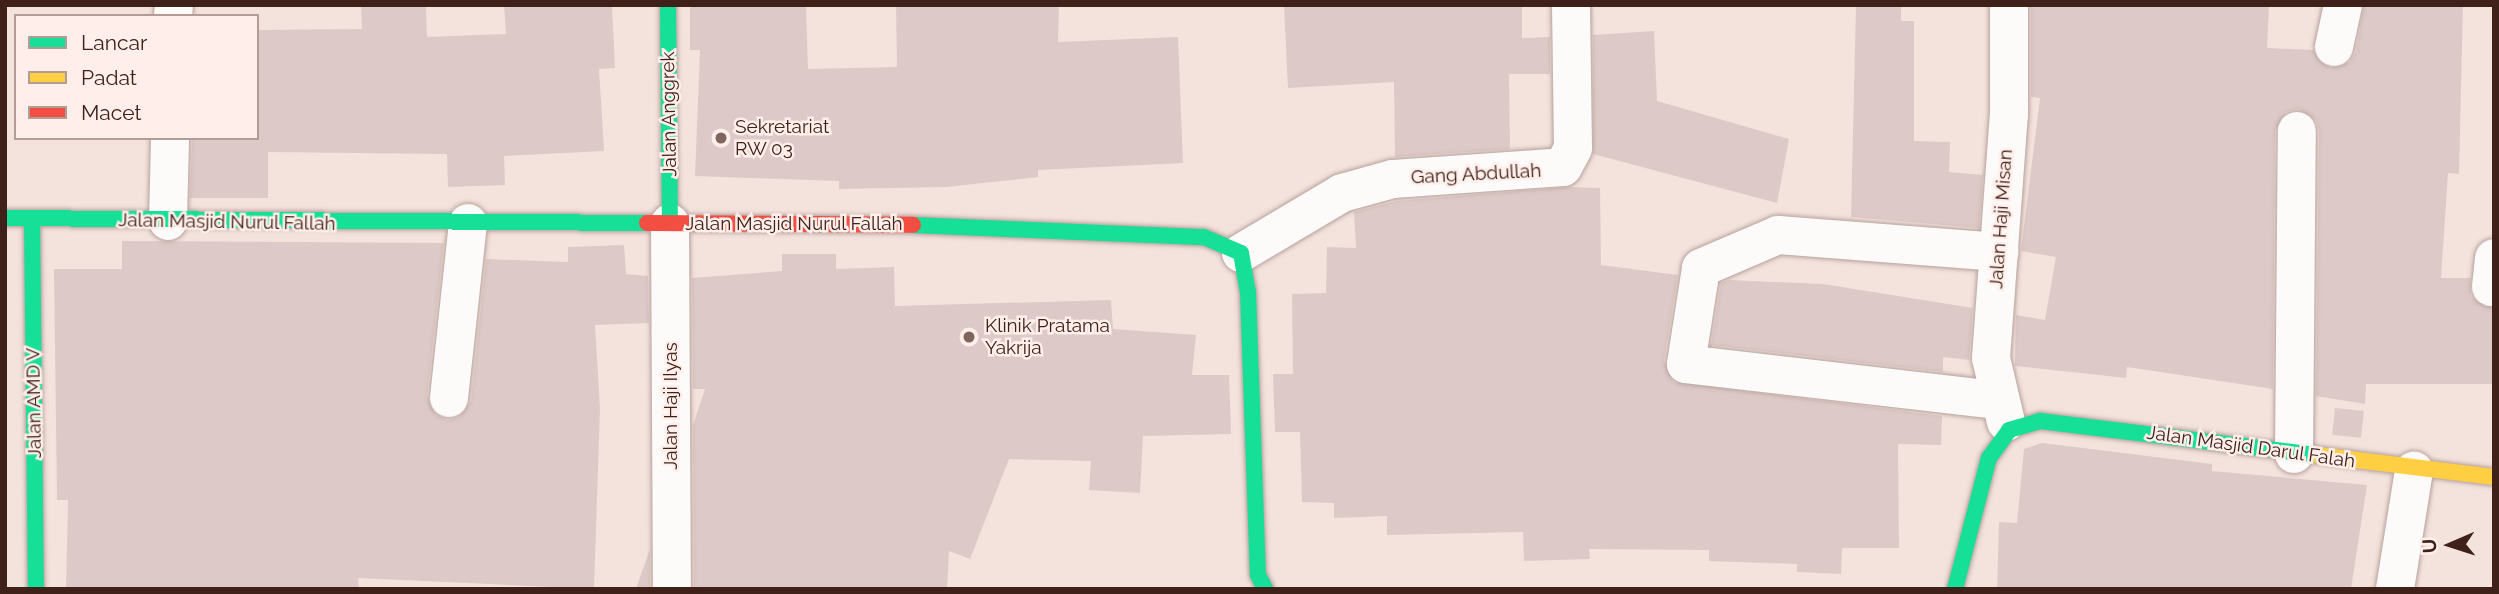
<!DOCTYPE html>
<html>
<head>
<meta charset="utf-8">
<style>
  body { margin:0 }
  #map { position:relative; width:2499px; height:594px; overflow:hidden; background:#f4e2dd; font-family:Raleway,sans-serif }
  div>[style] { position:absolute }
  .building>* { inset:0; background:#ddcac8; transform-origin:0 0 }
  .roads { filter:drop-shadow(0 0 2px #b7a19c) drop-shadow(0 0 2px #b7a19c) }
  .street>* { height:38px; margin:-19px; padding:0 19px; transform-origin:19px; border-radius:19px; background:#fdfbfa }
  .fast>* { height:16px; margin:-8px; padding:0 8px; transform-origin:8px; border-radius:8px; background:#16e098 }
  .slow>* { height:16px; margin:-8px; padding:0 8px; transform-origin:8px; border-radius:8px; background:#ffcf43 }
  .jam>* { height:16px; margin:-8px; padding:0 8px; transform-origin:8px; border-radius:8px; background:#f24e42 }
  .dots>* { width:19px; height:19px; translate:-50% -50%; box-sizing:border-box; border:4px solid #ffeee9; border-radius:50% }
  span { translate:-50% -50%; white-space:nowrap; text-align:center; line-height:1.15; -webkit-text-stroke:5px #ffeee9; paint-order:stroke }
  .street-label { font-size:19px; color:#3f211a }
  .poi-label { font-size:19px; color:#3f211a }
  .left { translate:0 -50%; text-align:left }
  .frame { position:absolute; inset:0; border:7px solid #3f211a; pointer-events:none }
  .legend { position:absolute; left:14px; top:14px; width:245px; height:126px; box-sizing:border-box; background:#ffeee9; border:2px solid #b29c96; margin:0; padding:9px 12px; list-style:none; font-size:21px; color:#3f211a }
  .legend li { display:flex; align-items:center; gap:14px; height:35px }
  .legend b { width:35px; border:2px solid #b29c96 }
  .north { position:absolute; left:2415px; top:510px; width:70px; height:70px; -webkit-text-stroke:5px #ffeee9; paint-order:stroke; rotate:267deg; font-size:19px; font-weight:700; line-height:28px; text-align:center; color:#3f211a }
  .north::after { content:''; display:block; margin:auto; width:24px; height:32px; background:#3f211a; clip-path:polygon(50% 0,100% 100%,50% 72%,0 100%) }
</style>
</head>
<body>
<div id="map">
  <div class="building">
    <i style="clip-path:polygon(361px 5px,426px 5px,427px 37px,506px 34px,504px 5px,612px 5px,615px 68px,599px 69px,604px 151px,504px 156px,505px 185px,448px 187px,447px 154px,268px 152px,268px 198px,190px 198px,192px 138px,257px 138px,257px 30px,362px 29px)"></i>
    <i style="clip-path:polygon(690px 5px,806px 5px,808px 69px,897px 67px,896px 5px,1059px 5px,1058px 42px,1178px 37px,1183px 163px,1038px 170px,1038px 177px,946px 187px,839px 189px,839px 181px,695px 176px,700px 50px,690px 50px)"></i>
    <i style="clip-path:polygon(1284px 5px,1522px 5px,1522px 38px,1550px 37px,1550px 74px,1509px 74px,1510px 149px,1395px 157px,1394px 82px,1288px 88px)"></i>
    <i style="clip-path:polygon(1856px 5px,1901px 5px,1901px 21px,1914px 21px,1914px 141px,1950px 142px,1949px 172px,1983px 175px,1979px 228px,1851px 217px)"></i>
    <i style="clip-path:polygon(2031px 5px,2269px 5px,2267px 48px,2313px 50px,2330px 68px,2350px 62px,2356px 51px,2364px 5px,2463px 5px,2459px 174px,2448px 173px,2441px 278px,2470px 278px,2471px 297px,2494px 308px,2494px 384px,2366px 384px,2365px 404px,2316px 396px,2319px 131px,2316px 120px,2298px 109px,2286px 112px,2275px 131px,2273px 389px,2127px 367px,2126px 378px,2015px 366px,2016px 315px,2045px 320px,2056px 257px,2021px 251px,2040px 98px,2031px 97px)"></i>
    <i style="clip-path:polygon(1654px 31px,1657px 101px,1789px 139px,1777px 203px,1593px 154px,1593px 35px)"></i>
    <i style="clip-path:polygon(1570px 187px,1600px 188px,1601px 265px,1678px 275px,1664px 361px,1673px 382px,1942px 416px,1941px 445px,1898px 444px,1899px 548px,1842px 548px,1841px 574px,1797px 572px,1797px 564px,1709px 561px,1709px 550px,1589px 549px,1590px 559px,1524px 561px,1523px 532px,1387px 535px,1387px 516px,1334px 518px,1334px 503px,1302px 502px,1300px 432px,1275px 432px,1273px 374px,1293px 374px,1292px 294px,1326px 293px,1327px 247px,1356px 248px,1354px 212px,1397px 201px)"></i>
    <i style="clip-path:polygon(122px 241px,444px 243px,427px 396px,436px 415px,447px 420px,458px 418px,471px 401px,486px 259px,568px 262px,568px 247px,624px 245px,626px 274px,648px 276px,649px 323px,595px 325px,600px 408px,594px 589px,358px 578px,359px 589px,66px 589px,68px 500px,57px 500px,54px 269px,122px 269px)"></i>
    <i style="clip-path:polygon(782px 254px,836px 254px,836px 269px,894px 267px,895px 306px,1111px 300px,1113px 329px,1196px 335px,1192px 375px,1229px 375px,1231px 434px,1143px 436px,1140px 493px,1089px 490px,1091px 461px,1009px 459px,970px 559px,949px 551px,947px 589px,694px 589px,693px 425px,705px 389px,693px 389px,692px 278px,782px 271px)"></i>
    <i style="clip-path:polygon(1729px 280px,1823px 284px,1973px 308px,1969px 360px,1943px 357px,1943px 372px,1711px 345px,1721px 283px)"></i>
    <i style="left:2335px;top:408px;width:29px;height:27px;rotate:6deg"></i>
    <i style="clip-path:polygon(2042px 443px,2212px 464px,2212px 471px,2367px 485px,2351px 589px,1997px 589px,1999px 522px,2017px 523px,2024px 449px)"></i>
    <i style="clip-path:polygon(650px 549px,650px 589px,636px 589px)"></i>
  </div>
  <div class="roads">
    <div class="street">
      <i style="left:173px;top:16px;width:11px;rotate:-85deg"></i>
      <i style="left:2334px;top:47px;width:43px;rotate:-77.9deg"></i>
      <i style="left:168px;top:221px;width:83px;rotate:-88.6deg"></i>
      <i style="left:670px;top:223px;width:366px;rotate:89.7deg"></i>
      <i style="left:1241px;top:253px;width:117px;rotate:-30.7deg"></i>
      <i style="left:1342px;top:193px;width:53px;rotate:-15.4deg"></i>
      <i style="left:1393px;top:179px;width:170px;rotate:-4deg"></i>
      <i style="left:1563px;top:167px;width:21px;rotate:-62deg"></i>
      <i style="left:1573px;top:148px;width:143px;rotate:-90.8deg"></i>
      <i style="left:2491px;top:287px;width:29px;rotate:-84deg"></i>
      <i style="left:449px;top:398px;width:176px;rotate:-83.8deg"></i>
      <i style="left:1996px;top:400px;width:312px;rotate:-173.4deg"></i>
      <i style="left:1686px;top:364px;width:97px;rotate:-81.1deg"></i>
      <i style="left:1701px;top:268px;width:84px;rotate:-23.2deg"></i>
      <i style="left:1778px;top:235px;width:222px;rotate:4.4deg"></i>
      <i style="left:2006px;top:422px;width:66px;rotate:-103.2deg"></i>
      <i style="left:1991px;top:358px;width:245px;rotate:-85.8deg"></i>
      <i style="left:2009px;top:114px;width:109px;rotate:-90deg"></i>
      <i style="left:2294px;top:454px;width:323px;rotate:-89.5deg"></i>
      <i style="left:2395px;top:589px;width:120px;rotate:-80.9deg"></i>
    </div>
    <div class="fast">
      <i style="left:668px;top:5px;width:218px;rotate:89.5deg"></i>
      <i style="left:5px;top:218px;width:642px;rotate:0.45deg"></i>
      <i style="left:32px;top:218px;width:371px;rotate:89.4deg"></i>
      <i style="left:913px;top:225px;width:291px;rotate:2.4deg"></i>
      <i style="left:1204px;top:237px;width:40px;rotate:23.4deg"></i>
      <i style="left:1241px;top:253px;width:40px;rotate:80deg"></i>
      <i style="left:1248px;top:292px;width:283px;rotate:88deg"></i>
      <i style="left:1258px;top:575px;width:16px;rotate:63deg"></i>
      <i style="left:1955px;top:589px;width:135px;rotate:-75.5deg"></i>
      <i style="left:1989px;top:458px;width:34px;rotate:-54deg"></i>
      <i style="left:2009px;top:430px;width:32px;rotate:-16deg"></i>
      <i style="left:2040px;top:421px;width:279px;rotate:7deg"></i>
    </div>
    <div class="slow">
      <i style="left:2317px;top:455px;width:178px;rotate:7.1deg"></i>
    </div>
    <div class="jam">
      <i style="left:647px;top:223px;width:266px;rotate:0.4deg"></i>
    </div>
  </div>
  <div class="dots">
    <i style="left:721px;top:138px;background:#7e655e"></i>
    <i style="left:969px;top:337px;background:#7e655e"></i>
  </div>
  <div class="street-label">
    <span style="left:669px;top:114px;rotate:-91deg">Jalan Anggrek</span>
    <span style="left:1476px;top:174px;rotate:-3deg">Gang Abdullah</span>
    <span style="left:2001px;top:219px;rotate:-86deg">Jalan Haji Misan</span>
    <span style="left:227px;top:222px;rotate:1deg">Jalan Masjid Nurul Fallah</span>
    <span style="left:794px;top:224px">Jalan Masjid Nurul Fallah</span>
    <span style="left:34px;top:403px;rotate:-91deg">Jalan AMD V</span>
    <span style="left:671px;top:406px;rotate:-90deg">Jalan Haji Ilyas</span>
    <span style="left:2251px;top:447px;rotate:8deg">Jalan Masjid Darul Falah</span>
  </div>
  <div class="poi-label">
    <span class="left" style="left:735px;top:138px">Sekretariat<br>RW 03</span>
    <span class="left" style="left:985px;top:337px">Klinik Pratama<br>Yakrija</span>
  </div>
  <div class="frame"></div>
  <ul class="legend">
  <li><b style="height:9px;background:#16e098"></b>Lancar</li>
  <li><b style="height:9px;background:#ffcf43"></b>Padat</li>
  <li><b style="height:9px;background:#f24e42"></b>Macet</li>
  </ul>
  <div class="north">U</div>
</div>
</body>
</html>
